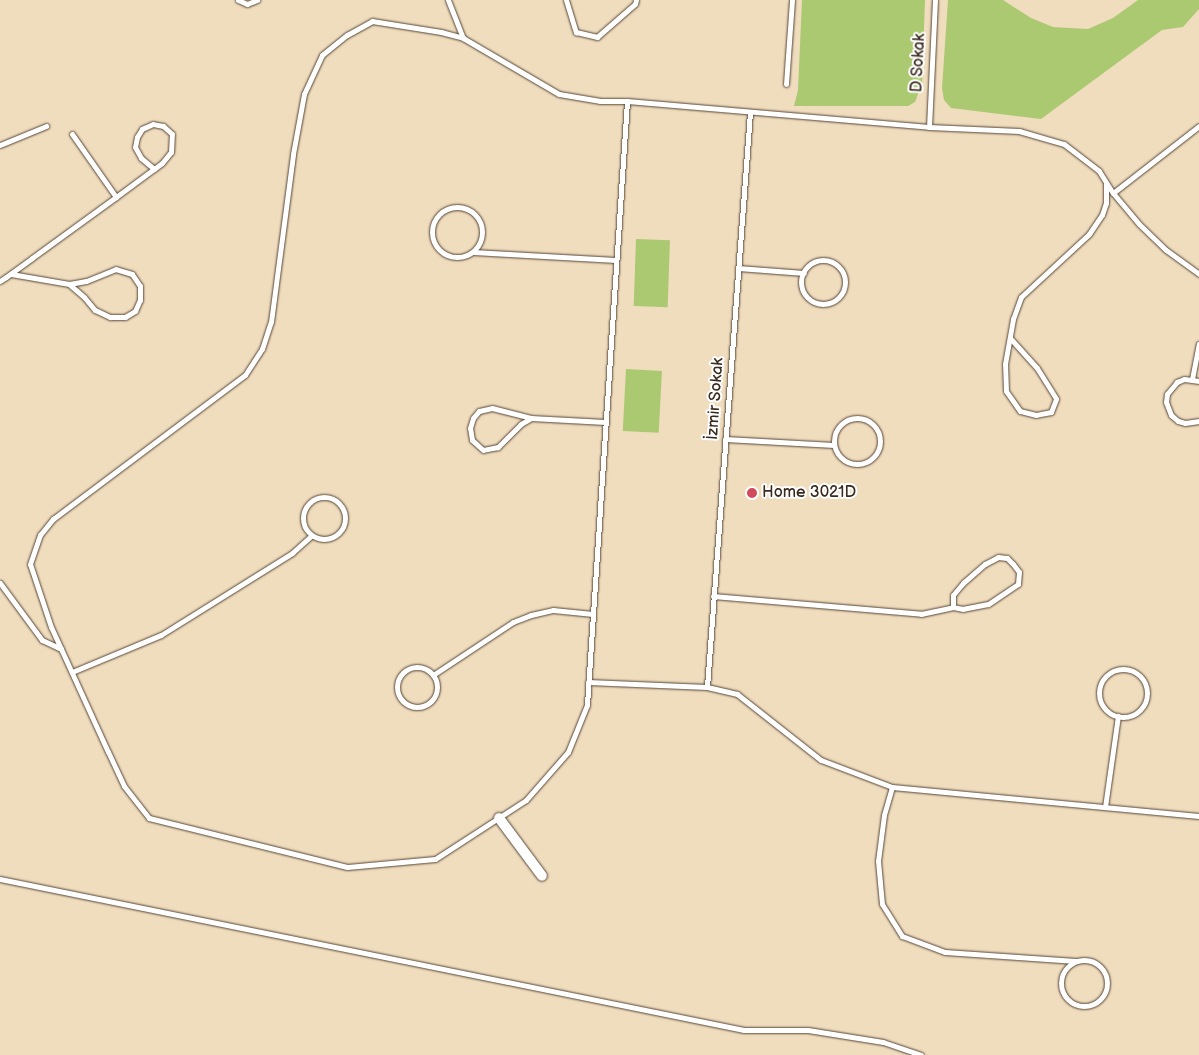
<!DOCTYPE html>
<html>
<head>
<meta charset="utf-8">
<style>
  body { margin:0 }
  #map { position:relative; width:1199px; height:1055px; overflow:hidden; background:#f0ddbe; font-family:"Balsamiq Sans",sans-serif }
  div>[style] { position:absolute }
  .green>* { inset:0; background:#abc970; transform-origin:0 0 }
  .roads { filter:drop-shadow(0 0 1px #564536) drop-shadow(0 0 1px #564536) }
  .service>* { height:5px; margin:-2.5px; padding:0 2.5px; transform-origin:2.5px; border-radius:2.5px; background:#fff }
  .service>.ring { margin:-2.5px; padding:0; box-sizing:content-box; background:none; border:5px solid #fff; border-radius:50% }
  .minor>* { height:10px; margin:-5px; padding:0 5px; transform-origin:5px; border-radius:5px; background:#fff }
  .dots>* { width:14px; height:14px; translate:-50% -50%; box-sizing:border-box; border:2px solid #fff; border-radius:50% }
  span { translate:-50% -50%; white-space:nowrap; text-align:center; line-height:1.15; -webkit-text-stroke:4px #fff; paint-order:stroke }
  .street-label { font-size:16px; color:#3b2a1e }
  .poi-label { font-size:16px; color:#3b2a1e }
  .left { translate:0 -50%; text-align:left }
</style>
</head>
<body>
<div id="map">
  <div class="green">
    <i style="clip-path:polygon(802px 0,925px 0,922px 84px,915px 102px,908px 106px,794px 106px,798px 90px)"></i>
    <i style="clip-path:polygon(948px 0,1003px 0,1031px 18px,1053px 27px,1088px 29px,1113px 18px,1138px 0,1199px 0,1199px 9px,1183px 27px,1162px 30px,1041px 119px,951px 108px,944px 100px,942px 88px)"></i>
    <i style="left:636px;top:239px;width:34px;height:67px;rotate:2deg"></i>
    <i style="left:626px;top:369px;width:36px;height:62px;rotate:3deg"></i>
  </div>
  <div class="roads">
    <div class="service">
      <i style="left:238px;top:0;width:10px;rotate:24deg"></i>
      <i style="left:247px;top:4px;width:11px;rotate:-22deg"></i>
      <i style="left:448px;top:0;width:41px;rotate:68.5deg"></i>
      <i style="left:566px;top:0;width:34px;rotate:73deg"></i>
      <i style="left:576px;top:32px;width:22px;rotate:13deg"></i>
      <i style="left:597px;top:37px;width:50px;rotate:-41deg"></i>
      <i style="left:635px;top:4px;width:4px;rotate:-76deg"></i>
      <i style="left:786px;top:84px;width:84px;rotate:-85.9deg"></i>
      <i style="left:627px;top:101px;width:605px;rotate:93.79deg"></i>
      <i style="left:587px;top:705px;width:51px;rotate:112deg"></i>
      <i style="left:568px;top:752px;width:64px;rotate:131.2deg"></i>
      <i style="left:526px;top:800px;width:108px;rotate:147deg"></i>
      <i style="left:435px;top:859px;width:88px;rotate:174.8deg"></i>
      <i style="left:347px;top:867px;width:204px;rotate:-166.1deg"></i>
      <i style="left:149px;top:818px;width:41px;rotate:-128deg"></i>
      <i style="left:124px;top:786px;width:38px;rotate:-115deg"></i>
      <i style="left:108px;top:752px;width:137px;rotate:-114.5deg"></i>
      <i style="left:51px;top:627px;width:66px;rotate:-108.4deg"></i>
      <i style="left:30px;top:564px;width:31px;rotate:-71deg"></i>
      <i style="left:40px;top:535px;width:21px;rotate:-51deg"></i>
      <i style="left:53px;top:519px;width:240px;rotate:-36.9deg"></i>
      <i style="left:245px;top:375px;width:31px;rotate:-57deg"></i>
      <i style="left:262px;top:349px;width:28px;rotate:-72deg"></i>
      <i style="left:271px;top:322px;width:169px;rotate:-82.5deg"></i>
      <i style="left:293px;top:154px;width:61px;rotate:-79.6deg"></i>
      <i style="left:304px;top:94px;width:43px;rotate:-65.2deg"></i>
      <i style="left:322px;top:55px;width:32px;rotate:-39deg"></i>
      <i style="left:347px;top:35px;width:29px;rotate:-29deg"></i>
      <i style="left:372px;top:21px;width:70px;rotate:9.1deg"></i>
      <i style="left:441px;top:32px;width:23px;rotate:15deg"></i>
      <i style="left:463px;top:38px;width:111px;rotate:30.3deg"></i>
      <i style="left:559px;top:94px;width:42px;rotate:9.7deg"></i>
      <i style="left:600px;top:101px;width:27px"></i>
      <i style="left:627px;top:101px;width:303px;rotate:4.9deg"></i>
      <i style="left:929px;top:127px;width:90px;rotate:2.5deg"></i>
      <i style="left:1019px;top:131px;width:47px;rotate:16.1deg"></i>
      <i style="left:1064px;top:144px;width:44px;rotate:37.6deg"></i>
      <i style="left:1099px;top:171px;width:26px;rotate:58deg"></i>
      <i style="left:1113px;top:193px;width:40px;rotate:50deg"></i>
      <i style="left:1139px;top:224px;width:37px;rotate:44deg"></i>
      <i style="left:1166px;top:250px;width:41px;rotate:36deg"></i>
      <i style="left:929px;top:127px;width:127px;rotate:-87.3deg"></i>
      <i style="left:72px;top:134px;width:77px;rotate:55.1deg"></i>
      <i style="left:0;top:145px;width:50px;rotate:-22.4deg"></i>
      <i style="left:1113px;top:193px;width:109px;rotate:-37.9deg"></i>
      <i class="ring" style="left:432px;top:207px;width:45px;height:45px"></i>
      <i style="left:473px;top:252px;width:143px;rotate:3.2deg"></i>
      <i class="ring" style="left:801px;top:260px;width:39px;height:39px"></i>
      <i style="left:738px;top:268px;width:66px;rotate:4.3deg"></i>
      <i style="left:11px;top:274px;width:59px;rotate:9.8deg"></i>
      <i style="left:69px;top:284px;width:20px;rotate:41deg"></i>
      <i style="left:84px;top:297px;width:17px;rotate:50deg"></i>
      <i style="left:95px;top:310px;width:17px;rotate:25deg"></i>
      <i style="left:110px;top:317px;width:15px"></i>
      <i style="left:125px;top:317px;width:12px;rotate:-31deg"></i>
      <i style="left:135px;top:311px;width:12px;rotate:-66deg"></i>
      <i style="left:140px;top:300px;width:14px;rotate:-90deg"></i>
      <i style="left:140px;top:286px;width:14px;rotate:-124deg"></i>
      <i style="left:132px;top:274px;width:17px;rotate:-163deg"></i>
      <i style="left:116px;top:269px;width:32px;rotate:158deg"></i>
      <i style="left:86px;top:281px;width:17px;rotate:170deg"></i>
      <i style="left:0;top:281px;width:7px;rotate:-34deg"></i>
      <i style="left:6px;top:277px;width:32px;rotate:-36deg"></i>
      <i style="left:32px;top:258px;width:104px;rotate:-36deg"></i>
      <i style="left:116px;top:197px;width:47px;rotate:-36.4deg"></i>
      <i style="left:154px;top:169px;width:10px;rotate:-37deg"></i>
      <i style="left:162px;top:163px;width:14px;rotate:-51deg"></i>
      <i style="left:171px;top:152px;width:18px;rotate:-87deg"></i>
      <i style="left:172px;top:134px;width:12px;rotate:-138deg"></i>
      <i style="left:163px;top:126px;width:10px;rotate:-169deg"></i>
      <i style="left:153px;top:124px;width:12px;rotate:156deg"></i>
      <i style="left:142px;top:129px;width:9px;rotate:122deg"></i>
      <i style="left:137px;top:137px;width:10px;rotate:101deg"></i>
      <i style="left:135px;top:147px;width:13px;rotate:61deg"></i>
      <i style="left:141px;top:158px;width:17px;rotate:40deg"></i>
      <i style="left:1010px;top:338px;width:40px;rotate:48deg"></i>
      <i style="left:1037px;top:368px;width:36px;rotate:58deg"></i>
      <i style="left:1056px;top:399px;width:14px;rotate:111deg"></i>
      <i style="left:1051px;top:412px;width:15px;rotate:169deg"></i>
      <i style="left:1036px;top:415px;width:16px;rotate:-166deg"></i>
      <i style="left:1020px;top:411px;width:24px;rotate:-125deg"></i>
      <i style="left:1006px;top:391px;width:27px;rotate:-92deg"></i>
      <i style="left:1005px;top:364px;width:46px;rotate:-79.9deg"></i>
      <i style="left:1013px;top:319px;width:23px;rotate:-70deg"></i>
      <i style="left:1021px;top:297px;width:93px;rotate:-42.8deg"></i>
      <i style="left:1089px;top:234px;width:23px;rotate:-56deg"></i>
      <i style="left:1102px;top:215px;width:13px;rotate:-72deg"></i>
      <i style="left:1106px;top:203px;width:20px;rotate:-90deg"></i>
      <i style="left:1192px;top:379px;width:36px;rotate:-79deg"></i>
      <i style="left:1199px;top:381px;width:15px;rotate:-172deg"></i>
      <i style="left:1184px;top:379px;width:8px;rotate:157deg"></i>
      <i style="left:1177px;top:382px;width:16px;rotate:130deg"></i>
      <i style="left:1167px;top:394px;width:8px;rotate:97deg"></i>
      <i style="left:1166px;top:402px;width:14px;rotate:69deg"></i>
      <i style="left:1171px;top:415px;width:9px;rotate:41deg"></i>
      <i style="left:1178px;top:421px;width:7px;rotate:16deg"></i>
      <i style="left:1185px;top:423px;width:14px;rotate:-8deg"></i>
      <i style="left:492px;top:408px;width:40px;rotate:14.4deg"></i>
      <i style="left:531px;top:418px;width:12px;rotate:149deg"></i>
      <i style="left:521px;top:424px;width:33px;rotate:135deg"></i>
      <i style="left:498px;top:447px;width:15px;rotate:169deg"></i>
      <i style="left:483px;top:450px;width:15px;rotate:-138deg"></i>
      <i style="left:472px;top:440px;width:12px;rotate:-99deg"></i>
      <i style="left:470px;top:428px;width:10px;rotate:-73deg"></i>
      <i style="left:473px;top:418px;width:9px;rotate:-49deg"></i>
      <i style="left:479px;top:411px;width:13px;rotate:-13deg"></i>
      <i style="left:531px;top:418px;width:74px;rotate:3.1deg"></i>
      <i class="ring" style="left:834px;top:418px;width:41px;height:41px"></i>
      <i style="left:725px;top:439px;width:109px;rotate:3.2deg"></i>
      <i class="ring" style="left:303px;top:497px;width:37px;height:37px"></i>
      <i style="left:998px;top:557px;width:9px;rotate:6deg"></i>
      <i style="left:1007px;top:558px;width:8px;rotate:45deg"></i>
      <i style="left:1013px;top:564px;width:10px;rotate:53deg"></i>
      <i style="left:1019px;top:572px;width:12px;rotate:95deg"></i>
      <i style="left:1018px;top:584px;width:36px;rotate:146deg"></i>
      <i style="left:988px;top:604px;width:25px;rotate:169deg"></i>
      <i style="left:963px;top:609px;width:10px;rotate:-169deg"></i>
      <i style="left:953px;top:607px;width:12px;rotate:-90deg"></i>
      <i style="left:953px;top:595px;width:16px;rotate:-50deg"></i>
      <i style="left:963px;top:583px;width:29px;rotate:-41deg"></i>
      <i style="left:985px;top:564px;width:15px;rotate:-28deg"></i>
      <i style="left:0;top:583px;width:71px;rotate:53.6deg"></i>
      <i style="left:42px;top:640px;width:21px;rotate:25deg"></i>
      <i style="left:713px;top:596px;width:209px;rotate:4.9deg"></i>
      <i style="left:921px;top:614px;width:33px;rotate:-12deg"></i>
      <i class="ring" style="left:397px;top:667px;width:35px;height:35px"></i>
      <i class="ring" style="left:1099px;top:669px;width:43px;height:43px"></i>
      <i style="left:72px;top:672px;width:96px;rotate:-22.6deg"></i>
      <i style="left:161px;top:635px;width:155px;rotate:-32deg"></i>
      <i style="left:292px;top:553px;width:25px;rotate:-42deg"></i>
      <i style="left:433px;top:675px;width:96px;rotate:-33.5deg"></i>
      <i style="left:513px;top:622px;width:19px;rotate:-21deg"></i>
      <i style="left:531px;top:615px;width:23px;rotate:-13deg"></i>
      <i style="left:553px;top:610px;width:40px;rotate:5.7deg"></i>
      <i style="left:588px;top:682px;width:119px;rotate:2.4deg"></i>
      <i style="left:707px;top:687px;width:31px;rotate:13deg"></i>
      <i style="left:737px;top:694px;width:107px;rotate:38.2deg"></i>
      <i style="left:821px;top:760px;width:76px;rotate:20.8deg"></i>
      <i style="left:892px;top:787px;width:308px;rotate:5.4deg"></i>
      <i style="left:707px;top:687px;width:577px;rotate:-85.72deg"></i>
      <i style="left:892px;top:787px;width:29px;rotate:106deg"></i>
      <i style="left:884px;top:815px;width:46px;rotate:97.4deg"></i>
      <i style="left:878px;top:861px;width:43px;rotate:84.7deg"></i>
      <i style="left:882px;top:904px;width:38px;rotate:58deg"></i>
      <i style="left:902px;top:936px;width:46px;rotate:20.4deg"></i>
      <i style="left:945px;top:952px;width:131px;rotate:3.9deg"></i>
      <i style="left:1105px;top:807px;width:92px;rotate:-81.9deg"></i>
      <i style="left:0;top:879px;width:759px;rotate:11.47deg"></i>
      <i style="left:744px;top:1030px;width:64px"></i>
      <i style="left:808px;top:1030px;width:76px;rotate:9.1deg"></i>
      <i style="left:883px;top:1042px;width:40px;rotate:18.9deg"></i>
      <i class="ring" style="left:1061px;top:960px;width:41px;height:41px"></i>
    </div>
    <div class="minor">
      <i style="left:499px;top:818px;width:72px;rotate:53.4deg"></i>
    </div>
  </div>
  <div class="dots">
    <i style="left:752px;top:493px;background:#d1495b"></i>
  </div>
  <div class="street-label">
    <span style="left:919px;top:63px;rotate:-87deg">D Sokak</span>
    <span style="left:716px;top:399px;rotate:-86deg">İzmir Sokak</span>
  </div>
  <div class="poi-label">
    <span class="left" style="left:762px;top:493px">Home 3021D</span>
  </div>
</div>
</body>
</html>
